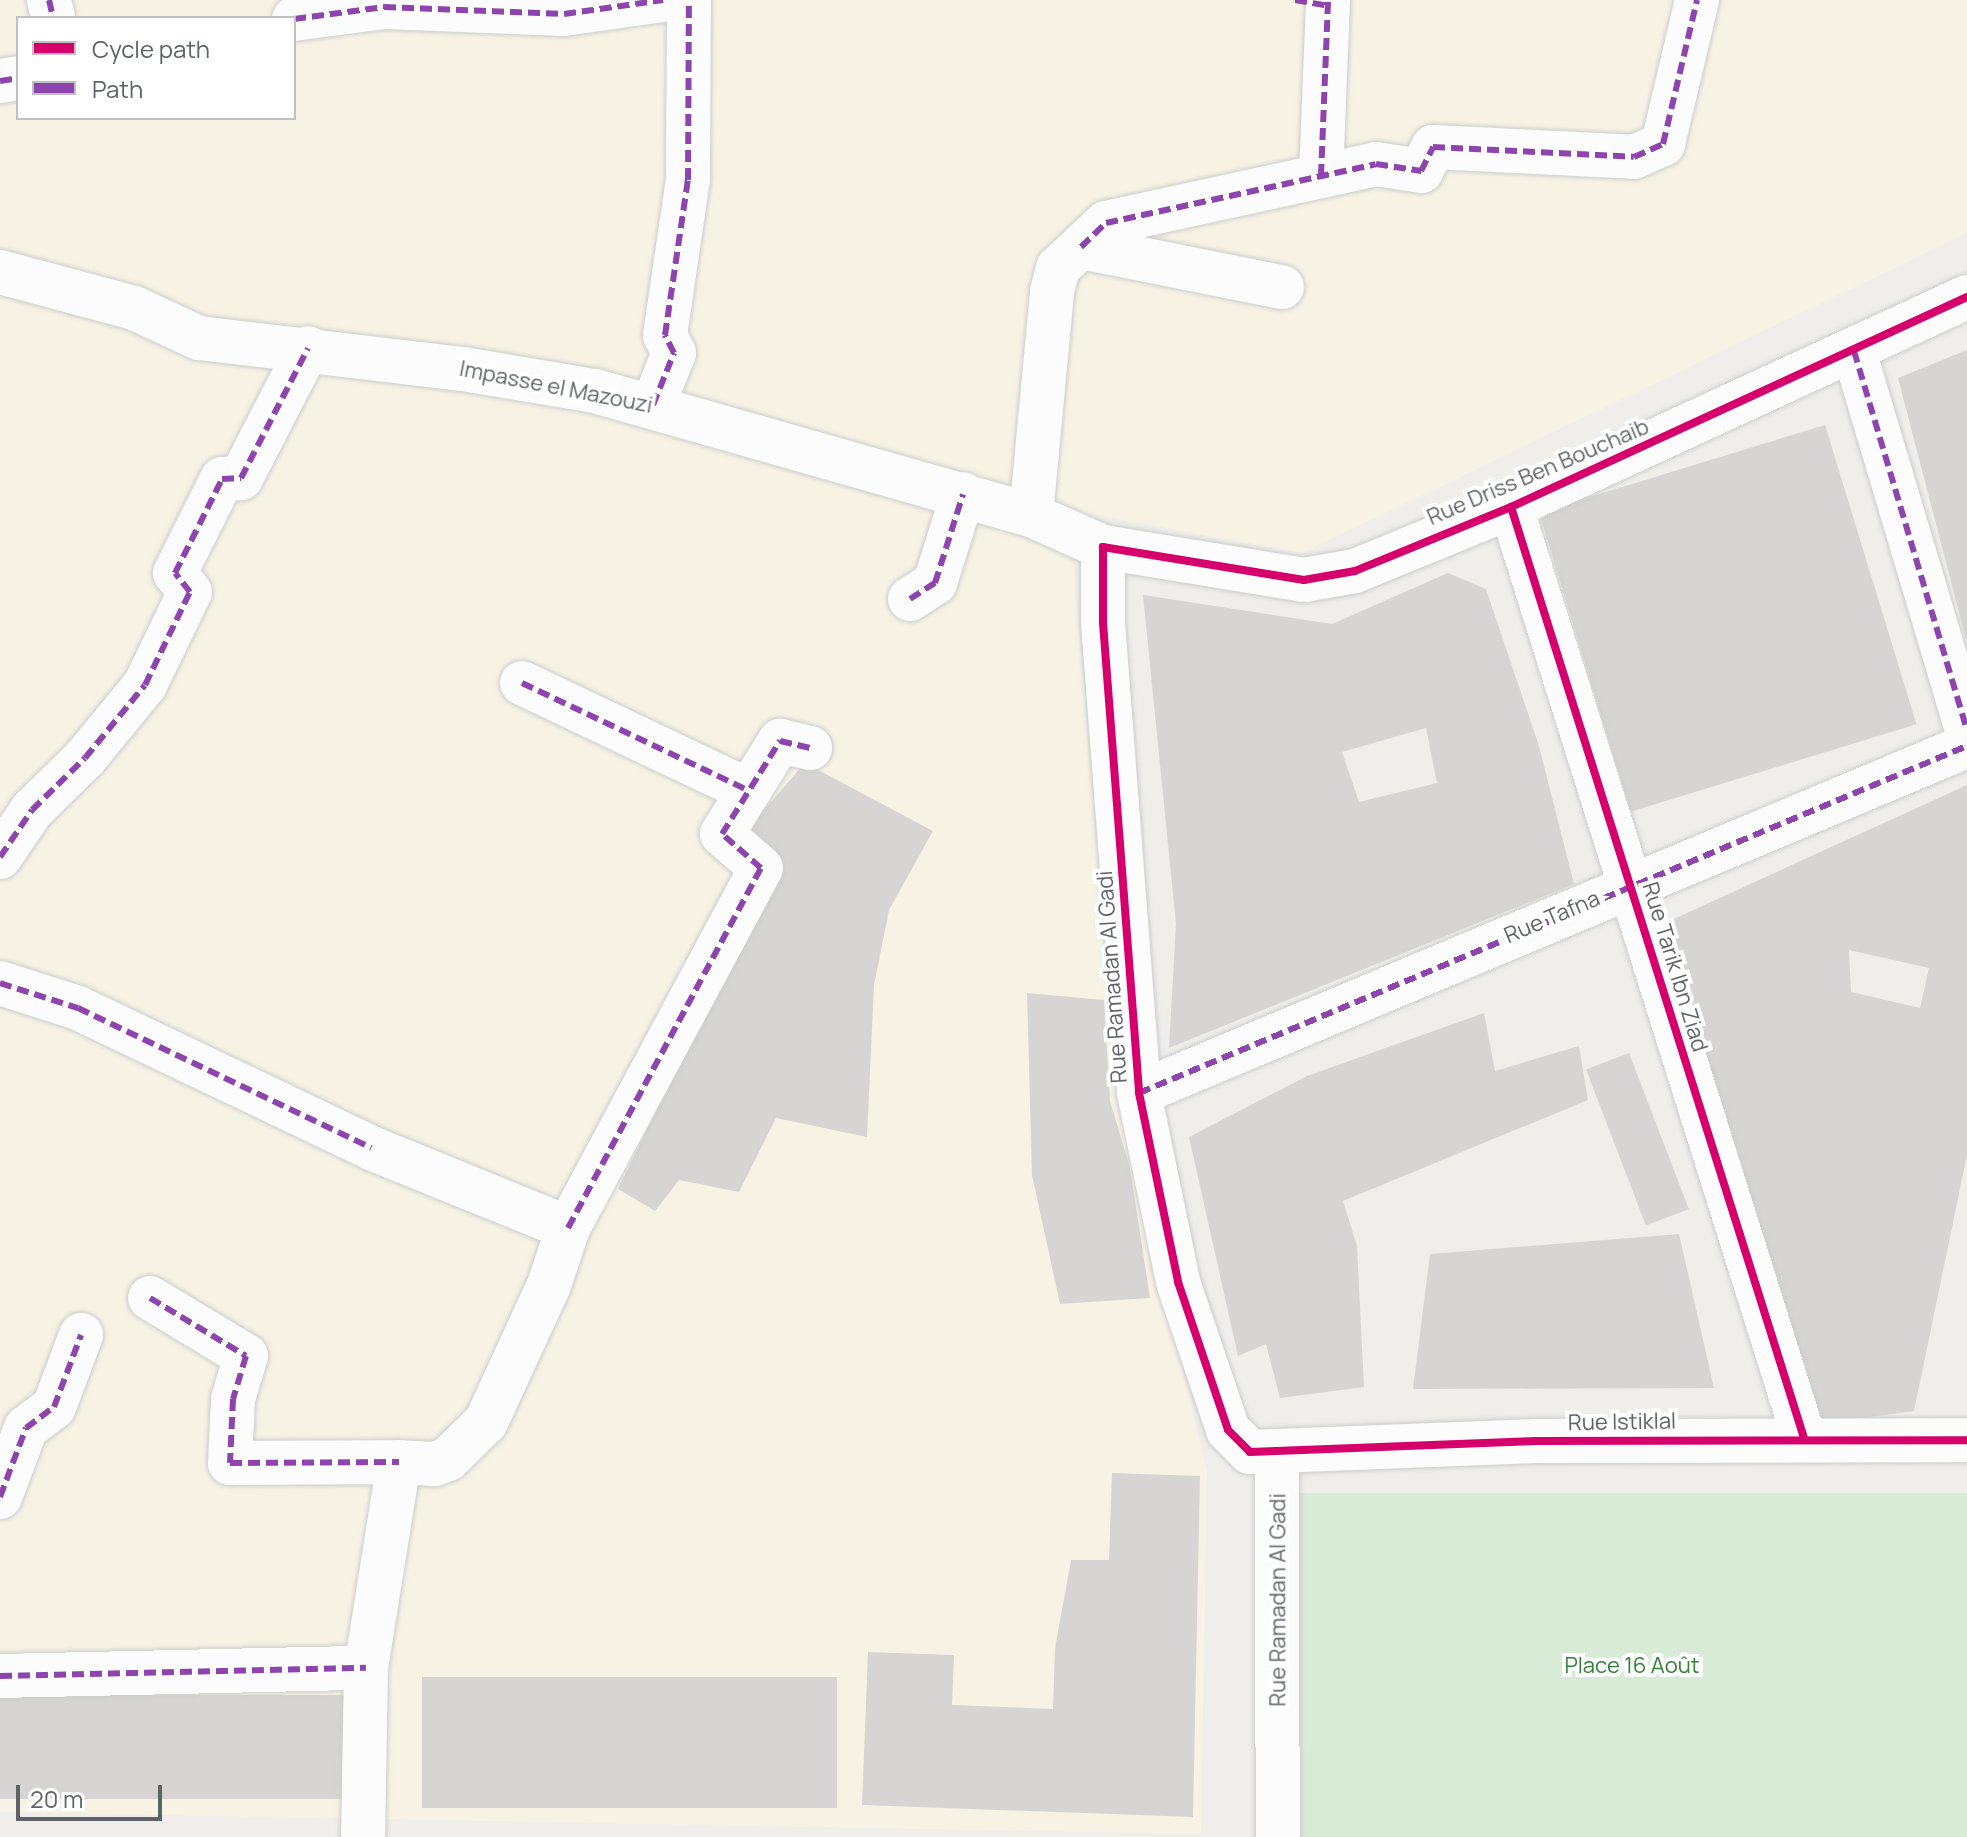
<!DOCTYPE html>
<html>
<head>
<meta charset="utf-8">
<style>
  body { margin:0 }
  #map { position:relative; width:1967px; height:1837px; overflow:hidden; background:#efeeea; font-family:Manrope,sans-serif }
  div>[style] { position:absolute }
  .commercial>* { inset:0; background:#f7f3e4 }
  .green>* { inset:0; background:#d8ebd6; transform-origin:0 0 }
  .building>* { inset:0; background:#d6d5d3; transform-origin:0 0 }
  .roads { filter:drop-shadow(0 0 2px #cbcccc) drop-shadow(0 0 2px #cbcccc) }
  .minor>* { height:44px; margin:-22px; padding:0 22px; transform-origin:22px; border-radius:22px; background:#fdfcfc }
  .quiet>* { height:6px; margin-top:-3px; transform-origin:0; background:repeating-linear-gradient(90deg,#8e44ad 0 12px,transparent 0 18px) }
  .cycleway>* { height:8px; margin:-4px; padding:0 4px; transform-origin:4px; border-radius:4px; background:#d6006c }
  span { translate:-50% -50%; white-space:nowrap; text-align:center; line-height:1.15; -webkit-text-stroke:8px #fff; paint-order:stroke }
  .street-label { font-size:22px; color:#5f6368 }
  .park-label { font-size:22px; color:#348238 }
  .legend { position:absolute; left:16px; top:16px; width:280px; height:104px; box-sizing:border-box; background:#fff; border:2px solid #bfc1c3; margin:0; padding:10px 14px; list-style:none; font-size:24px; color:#5f6368 }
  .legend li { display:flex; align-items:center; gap:16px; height:40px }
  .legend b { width:40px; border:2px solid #bfc1c3 }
  .scale { position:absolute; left:16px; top:1785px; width:146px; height:36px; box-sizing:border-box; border:4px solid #5f6368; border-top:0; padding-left:10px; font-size:24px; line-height:28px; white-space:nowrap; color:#5f6368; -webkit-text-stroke:6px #fff; paint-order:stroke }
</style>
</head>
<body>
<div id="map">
  <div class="commercial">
    <i style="clip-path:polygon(evenodd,0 0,1967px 0,1967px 233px,1302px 553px,1069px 510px,1118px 1102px,1207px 1472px,1201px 1834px,0 1812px,0 0,18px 18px,294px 18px,294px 118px,18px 118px,18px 18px)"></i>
  </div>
  <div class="green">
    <i style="left:1967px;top:1493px;width:344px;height:670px;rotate:90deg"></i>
  </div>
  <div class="building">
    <i style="clip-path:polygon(1967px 350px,1967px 639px,1966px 639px,1898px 378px)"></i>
    <i style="left:1825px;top:425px;width:313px;height:299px;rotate:73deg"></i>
    <i style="clip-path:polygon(evenodd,1448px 573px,1486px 589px,1539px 746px,1574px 884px,1169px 1048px,1176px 924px,1143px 595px,1332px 624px,1448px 573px,1426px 728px,1437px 783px,1359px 802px,1342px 752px,1426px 728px)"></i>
    <i style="clip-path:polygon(805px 763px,933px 831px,889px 910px,874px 985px,867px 1137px,776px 1118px,739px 1192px,679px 1180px,655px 1211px,618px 1189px,729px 960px,744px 833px)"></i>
    <i style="clip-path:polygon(evenodd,1967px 785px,1967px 1155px,1914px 1411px,1817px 1424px,1665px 923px,1967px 785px,1849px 950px,1929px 968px,1920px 1008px,1851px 992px,1849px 950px)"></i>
    <i style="clip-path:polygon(1027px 993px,1104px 1000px,1110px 1101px,1130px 1168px,1150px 1298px,1060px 1304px,1032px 1175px)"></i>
    <i style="clip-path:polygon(1484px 1013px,1495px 1071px,1579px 1046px,1588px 1100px,1343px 1201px,1357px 1246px,1364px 1387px,1280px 1398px,1266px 1344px,1238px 1356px,1189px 1137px,1307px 1076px)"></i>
    <i style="left:1629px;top:1053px;width:167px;height:46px;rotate:69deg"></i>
    <i style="clip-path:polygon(1679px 1234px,1714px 1388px,1413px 1389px,1430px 1254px)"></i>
    <i style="clip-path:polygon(1112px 1473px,1200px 1476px,1193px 1817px,862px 1805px,868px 1652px,954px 1655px,952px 1705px,1053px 1709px,1055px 1648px,1071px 1560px,1109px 1560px)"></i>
    <i style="left:422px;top:1677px;width:415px;height:131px"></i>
    <i style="left:0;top:1695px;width:361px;height:104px"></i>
  </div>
  <div class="roads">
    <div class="minor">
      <i style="left:49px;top:0;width:18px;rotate:77deg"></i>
      <i style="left:294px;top:19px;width:91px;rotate:-7.6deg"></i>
      <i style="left:384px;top:7px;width:180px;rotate:2.2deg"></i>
      <i style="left:564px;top:14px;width:100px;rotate:-8deg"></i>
      <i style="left:0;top:81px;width:18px;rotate:-9deg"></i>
      <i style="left:1321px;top:176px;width:176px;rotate:-87.7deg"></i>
      <i style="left:1081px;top:247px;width:205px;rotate:11.3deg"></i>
      <i style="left:0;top:272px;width:139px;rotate:15deg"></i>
      <i style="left:134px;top:308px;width:72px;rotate:24.8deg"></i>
      <i style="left:199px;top:338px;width:266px;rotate:6.7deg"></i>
      <i style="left:463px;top:369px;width:134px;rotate:9.5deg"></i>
      <i style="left:595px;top:391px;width:453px;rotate:15.9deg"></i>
      <i style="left:1031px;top:515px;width:79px;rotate:24deg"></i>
      <i style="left:1103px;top:547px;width:204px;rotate:9.3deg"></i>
      <i style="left:1304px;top:580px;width:52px;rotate:-10deg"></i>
      <i style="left:1355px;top:571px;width:169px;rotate:-22.3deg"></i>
      <i style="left:1511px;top:507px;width:502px;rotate:-24.73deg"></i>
      <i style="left:1854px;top:351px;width:395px;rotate:73.4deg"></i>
      <i style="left:653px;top:405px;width:56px;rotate:-68deg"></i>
      <i style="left:674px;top:353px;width:20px;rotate:-117deg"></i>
      <i style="left:665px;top:335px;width:157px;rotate:-81.6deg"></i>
      <i style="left:688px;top:180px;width:180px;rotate:-89.7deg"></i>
      <i style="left:1511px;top:507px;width:976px;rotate:72.53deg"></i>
      <i style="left:1031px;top:515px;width:225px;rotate:-84.6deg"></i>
      <i style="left:1052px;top:291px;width:24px;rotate:-75deg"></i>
      <i style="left:1058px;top:268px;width:66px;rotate:-43.2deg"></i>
      <i style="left:1106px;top:223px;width:276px;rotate:-12.3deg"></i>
      <i style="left:1376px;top:164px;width:46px;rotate:8.8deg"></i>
      <i style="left:1421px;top:171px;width:27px;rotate:-63deg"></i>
      <i style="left:1433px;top:147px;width:201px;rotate:2.8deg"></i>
      <i style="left:1634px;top:157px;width:32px;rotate:-24deg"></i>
      <i style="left:1663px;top:144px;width:148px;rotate:-76.7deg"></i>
      <i style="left:1103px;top:547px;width:76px;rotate:90deg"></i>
      <i style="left:1103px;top:623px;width:471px;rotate:85.6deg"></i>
      <i style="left:1139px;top:1093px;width:193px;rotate:78.3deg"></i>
      <i style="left:1178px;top:1282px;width:156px;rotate:71.3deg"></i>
      <i style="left:1228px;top:1430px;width:31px;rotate:45deg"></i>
      <i style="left:1250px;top:1452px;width:286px;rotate:-2.2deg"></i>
      <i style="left:1536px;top:1441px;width:431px;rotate:-0.1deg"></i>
      <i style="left:910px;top:599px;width:30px;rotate:-33deg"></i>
      <i style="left:935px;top:583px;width:93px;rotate:-72.5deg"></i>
      <i style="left:522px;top:683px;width:251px;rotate:25.4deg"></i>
      <i style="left:0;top:857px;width:57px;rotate:-55.8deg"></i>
      <i style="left:32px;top:810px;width:74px;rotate:-44.5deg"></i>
      <i style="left:85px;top:758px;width:94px;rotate:-50.6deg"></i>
      <i style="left:145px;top:685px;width:103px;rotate:-64.2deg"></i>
      <i style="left:190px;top:592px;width:24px;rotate:-128deg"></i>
      <i style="left:175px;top:573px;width:105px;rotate:-63.4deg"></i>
      <i style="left:222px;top:479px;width:19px;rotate:-3deg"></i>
      <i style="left:241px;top:478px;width:146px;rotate:-62.7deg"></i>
      <i style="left:0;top:983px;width:82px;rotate:17.8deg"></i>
      <i style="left:78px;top:1008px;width:325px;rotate:25.5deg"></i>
      <i style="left:371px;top:1148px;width:213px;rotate:22.1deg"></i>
      <i style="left:568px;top:1228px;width:60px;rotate:108.4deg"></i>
      <i style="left:549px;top:1285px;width:151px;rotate:114.7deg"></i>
      <i style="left:486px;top:1422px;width:53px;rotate:135.8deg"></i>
      <i style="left:448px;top:1459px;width:14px;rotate:159deg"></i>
      <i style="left:435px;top:1464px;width:36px;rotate:-177deg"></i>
      <i style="left:399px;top:1462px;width:209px;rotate:99.1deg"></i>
      <i style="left:366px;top:1668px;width:169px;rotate:91deg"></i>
      <i style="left:1139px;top:1093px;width:898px;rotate:-22.74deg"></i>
      <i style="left:568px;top:1228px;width:408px;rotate:-61.8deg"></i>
      <i style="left:761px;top:868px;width:52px;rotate:-138.9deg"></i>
      <i style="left:722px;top:834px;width:110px;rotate:-58.1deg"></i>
      <i style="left:780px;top:741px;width:31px;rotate:13deg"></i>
      <i style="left:150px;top:1298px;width:112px;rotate:31.1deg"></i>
      <i style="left:246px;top:1356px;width:45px;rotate:106.8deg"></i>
      <i style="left:233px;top:1399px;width:64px;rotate:92.7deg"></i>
      <i style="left:230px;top:1463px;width:169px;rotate:-0.3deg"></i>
      <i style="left:1277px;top:1454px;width:383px;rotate:89.9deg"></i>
      <i style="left:0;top:1497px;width:74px;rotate:-69.4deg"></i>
      <i style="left:26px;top:1428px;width:35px;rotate:-37deg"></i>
      <i style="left:54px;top:1407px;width:77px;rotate:-69.4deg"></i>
      <i style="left:0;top:1676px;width:366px;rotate:-1.3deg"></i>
    </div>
  </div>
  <div class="quiet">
    <i style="left:49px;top:0;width:18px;rotate:77deg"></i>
    <i style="left:1295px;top:0;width:34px;rotate:10deg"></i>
    <i style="left:294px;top:19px;width:91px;rotate:-7.6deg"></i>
    <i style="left:384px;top:7px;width:180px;rotate:2.2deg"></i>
    <i style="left:564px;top:14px;width:100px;rotate:-8deg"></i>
    <i style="left:0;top:81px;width:18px;rotate:-9deg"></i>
    <i style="left:1321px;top:176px;width:176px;rotate:-87.7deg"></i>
    <i style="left:1081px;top:247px;width:35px;rotate:-44deg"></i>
    <i style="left:1106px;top:223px;width:276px;rotate:-12.3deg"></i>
    <i style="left:1376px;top:164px;width:46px;rotate:8.8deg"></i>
    <i style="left:1421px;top:171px;width:27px;rotate:-63deg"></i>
    <i style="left:1433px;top:147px;width:201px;rotate:2.8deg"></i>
    <i style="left:1634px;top:157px;width:32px;rotate:-24deg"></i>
    <i style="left:1663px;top:144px;width:148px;rotate:-76.7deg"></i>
    <i style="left:1854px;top:351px;width:395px;rotate:73.4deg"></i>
    <i style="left:653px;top:405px;width:56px;rotate:-68deg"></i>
    <i style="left:674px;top:353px;width:20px;rotate:-117deg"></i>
    <i style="left:665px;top:335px;width:157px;rotate:-81.6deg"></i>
    <i style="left:688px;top:180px;width:180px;rotate:-89.7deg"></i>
    <i style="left:910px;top:599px;width:30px;rotate:-33deg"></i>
    <i style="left:935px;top:583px;width:93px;rotate:-72.5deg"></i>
    <i style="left:522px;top:683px;width:251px;rotate:25.4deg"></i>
    <i style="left:0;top:857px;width:57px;rotate:-55.8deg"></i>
    <i style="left:32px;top:810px;width:74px;rotate:-44.5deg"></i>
    <i style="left:85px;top:758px;width:94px;rotate:-50.6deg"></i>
    <i style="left:145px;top:685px;width:103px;rotate:-64.2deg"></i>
    <i style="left:190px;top:592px;width:24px;rotate:-128deg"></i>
    <i style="left:175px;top:573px;width:105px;rotate:-63.4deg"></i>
    <i style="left:222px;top:479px;width:19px;rotate:-3deg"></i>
    <i style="left:241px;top:478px;width:146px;rotate:-62.7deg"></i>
    <i style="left:0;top:983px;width:82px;rotate:17.8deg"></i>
    <i style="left:78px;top:1008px;width:325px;rotate:25.5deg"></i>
    <i style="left:1139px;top:1093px;width:898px;rotate:-22.74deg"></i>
    <i style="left:568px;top:1228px;width:408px;rotate:-61.8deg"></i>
    <i style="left:761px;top:868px;width:52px;rotate:-138.9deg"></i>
    <i style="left:722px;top:834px;width:110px;rotate:-58.1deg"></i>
    <i style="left:780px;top:741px;width:31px;rotate:13deg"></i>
    <i style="left:150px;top:1298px;width:112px;rotate:31.1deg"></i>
    <i style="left:246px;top:1356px;width:45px;rotate:106.8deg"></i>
    <i style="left:233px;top:1399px;width:64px;rotate:92.7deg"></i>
    <i style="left:230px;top:1463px;width:169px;rotate:-0.3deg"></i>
    <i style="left:0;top:1497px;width:74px;rotate:-69.4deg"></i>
    <i style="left:26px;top:1428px;width:35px;rotate:-37deg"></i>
    <i style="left:54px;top:1407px;width:77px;rotate:-69.4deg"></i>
    <i style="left:0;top:1676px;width:366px;rotate:-1.3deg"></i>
  </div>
  <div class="cycleway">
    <i style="left:1967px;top:297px;width:502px;rotate:155.27deg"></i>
    <i style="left:1511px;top:507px;width:169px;rotate:157.7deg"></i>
    <i style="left:1355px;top:571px;width:52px;rotate:170deg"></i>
    <i style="left:1304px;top:580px;width:204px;rotate:-170.7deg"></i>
    <i style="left:1103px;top:547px;width:76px;rotate:90deg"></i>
    <i style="left:1103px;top:623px;width:471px;rotate:85.6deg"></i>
    <i style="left:1139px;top:1093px;width:193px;rotate:78.3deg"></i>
    <i style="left:1178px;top:1282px;width:156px;rotate:71.3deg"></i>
    <i style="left:1228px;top:1430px;width:31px;rotate:45deg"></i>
    <i style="left:1250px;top:1452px;width:286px;rotate:-2.2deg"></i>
    <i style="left:1536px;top:1441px;width:431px;rotate:-0.1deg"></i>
    <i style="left:1511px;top:507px;width:976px;rotate:72.53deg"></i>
  </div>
  <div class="street-label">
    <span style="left:556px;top:387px;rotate:11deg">Impasse el Mazouzi</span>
    <span style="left:1538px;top:472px;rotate:-23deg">Rue Driss Ben Bouchaib</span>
    <span style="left:1552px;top:917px;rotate:-23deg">Rue Tafna</span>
    <span style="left:1675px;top:967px;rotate:73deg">Rue Tarik Ibn Ziad</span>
    <span style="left:1112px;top:977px;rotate:-94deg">Rue Ramadan Al Gadi</span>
    <span style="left:1622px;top:1422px;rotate:-1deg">Rue Istiklal</span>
    <span style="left:1278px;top:1600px;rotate:-90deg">Rue Ramadan Al Gadi</span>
  </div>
  <div class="park-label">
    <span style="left:1632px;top:1666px">Place 16 Août</span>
  </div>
  <ul class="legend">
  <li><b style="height:10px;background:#d6006c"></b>Cycle path</li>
  <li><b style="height:10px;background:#8e44ad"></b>Path</li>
  </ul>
  <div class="scale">20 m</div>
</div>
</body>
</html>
